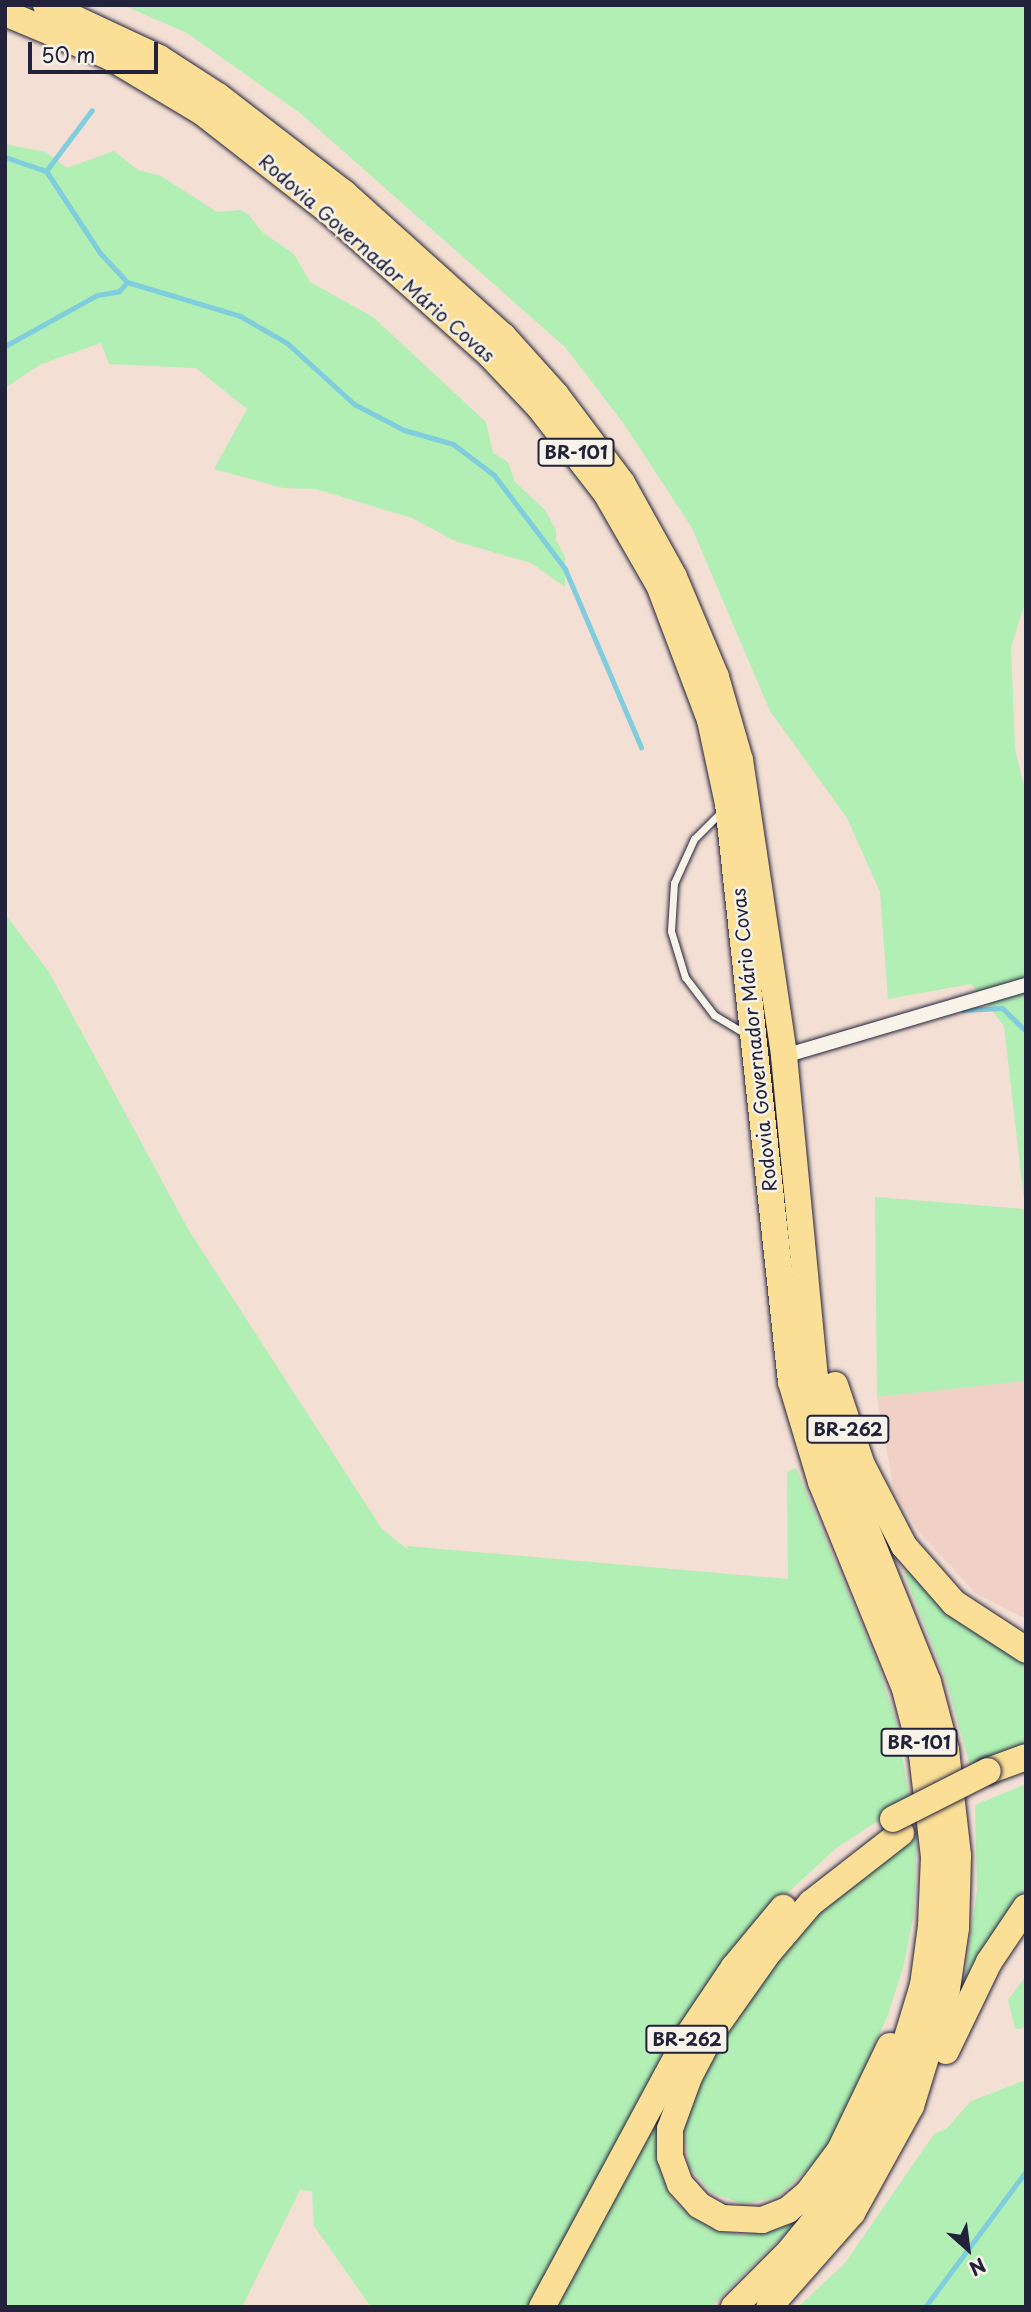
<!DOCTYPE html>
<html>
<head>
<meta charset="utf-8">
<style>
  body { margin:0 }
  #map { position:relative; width:1031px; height:2312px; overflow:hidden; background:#f3dfd4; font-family:"Playpen Sans",sans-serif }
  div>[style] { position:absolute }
  .built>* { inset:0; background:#f1d1c6 }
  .green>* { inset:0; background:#b1efb5 }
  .stream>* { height:5px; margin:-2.5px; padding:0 2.5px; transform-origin:2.5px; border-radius:2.5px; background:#7fcddd }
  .roads { filter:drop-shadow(0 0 2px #22223b) drop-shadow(0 0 2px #22223b) }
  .lane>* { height:7px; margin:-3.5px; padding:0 3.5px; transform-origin:3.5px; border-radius:3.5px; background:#f7f3e8 }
  .street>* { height:14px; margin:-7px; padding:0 7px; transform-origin:7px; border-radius:7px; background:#f7f3e8 }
  .highway>* { height:26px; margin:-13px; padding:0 13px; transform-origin:13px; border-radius:13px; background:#fbdf96 }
  .bridges { filter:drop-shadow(0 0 2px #22223b) drop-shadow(0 0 2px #22223b) }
  .highway-bridge>* { height:26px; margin:-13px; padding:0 13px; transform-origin:13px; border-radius:13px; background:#fbdf96 }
  span { translate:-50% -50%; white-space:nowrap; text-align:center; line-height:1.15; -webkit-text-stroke:5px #f7f3e8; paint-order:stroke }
  .shield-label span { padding:2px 5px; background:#f7f3e8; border:2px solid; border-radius:5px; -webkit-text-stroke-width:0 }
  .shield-label { font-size:18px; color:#22223b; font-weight:700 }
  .street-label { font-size:19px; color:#22223b }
  .frame { position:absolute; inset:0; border:7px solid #22223b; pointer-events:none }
  .north { position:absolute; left:933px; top:2214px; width:70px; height:70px; -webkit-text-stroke:5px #f7f3e8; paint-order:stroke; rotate:152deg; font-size:19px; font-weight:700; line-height:28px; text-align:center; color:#22223b }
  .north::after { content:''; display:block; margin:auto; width:24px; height:32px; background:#22223b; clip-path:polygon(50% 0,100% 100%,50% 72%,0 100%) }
  .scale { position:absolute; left:28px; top:42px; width:130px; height:32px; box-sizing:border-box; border:4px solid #22223b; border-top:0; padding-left:9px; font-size:21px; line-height:24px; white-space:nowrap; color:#22223b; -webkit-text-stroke:5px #f7f3e8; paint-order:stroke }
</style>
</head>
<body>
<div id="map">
  <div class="built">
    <i style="clip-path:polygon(1026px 1381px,1026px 1619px,975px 1593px,918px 1531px,894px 1490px,877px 1397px)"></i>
  </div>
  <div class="green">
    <i style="clip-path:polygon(123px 5px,1026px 5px,1026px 600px,1011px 647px,1015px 749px,1026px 795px,1026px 1381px,877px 1397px,875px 1197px,1025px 1209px,1004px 1026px,971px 984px,888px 999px,880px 892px,847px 818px,770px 711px,692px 528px,624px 424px,565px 347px,300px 113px,187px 33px)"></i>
    <i style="clip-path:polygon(5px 144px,46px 152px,67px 168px,114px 151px,138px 170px,161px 176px,217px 212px,241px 210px,249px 215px,262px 232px,294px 254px,310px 282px,373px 317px,486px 422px,493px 453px,508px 462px,515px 482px,545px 510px,556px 530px,556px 540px,565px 557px,565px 587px,531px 563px,455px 541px,412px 518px,316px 489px,283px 488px,214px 469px,247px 409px,196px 368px,109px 364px,101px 343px,41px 364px,5px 388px)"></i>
    <i style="clip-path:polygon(5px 914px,49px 972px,188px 1229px,382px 1529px,408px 1550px,407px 1546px,788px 1579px,787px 1472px,796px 1468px,877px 1662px,896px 1721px,910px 1800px,835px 1849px,764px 1915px,534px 2307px,371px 2307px,314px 2226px,312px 2191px,300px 2190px,242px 2307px,5px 2307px)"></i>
    <i style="clip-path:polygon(911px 1569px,1026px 1658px,1026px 1749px,971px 1769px,946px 1680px,904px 1573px)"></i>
    <i style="clip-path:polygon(1026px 1784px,1026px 1897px,963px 1994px,977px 1889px,975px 1805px)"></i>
    <i style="clip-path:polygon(917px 1836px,914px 1913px,904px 1964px,889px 2012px,837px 2131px,814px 2164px,777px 2197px,744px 2204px,712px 2193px,689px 2167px,684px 2129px,690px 2104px,727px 2027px,801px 1926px,879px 1858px)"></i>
    <i style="clip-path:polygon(1026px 1976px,1026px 2026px,1020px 2029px,1015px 2028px,1008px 2000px)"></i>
    <i style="clip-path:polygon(1026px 2080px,1026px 2307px,798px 2307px,845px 2263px,934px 2134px,947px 2128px,971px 2101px)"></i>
    <i style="clip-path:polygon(662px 2110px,660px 2171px,671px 2197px,691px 2217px,715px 2230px,742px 2235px,769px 2231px,793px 2219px,795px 2224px,711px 2307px,550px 2307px)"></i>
  </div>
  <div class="stream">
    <i style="left:5px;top:157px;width:43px;rotate:18.9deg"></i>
    <i style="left:46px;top:171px;width:98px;rotate:56.6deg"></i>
    <i style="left:100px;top:253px;width:40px;rotate:47deg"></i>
    <i style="left:127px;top:282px;width:118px;rotate:16.7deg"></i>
    <i style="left:240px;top:316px;width:54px;rotate:29.9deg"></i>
    <i style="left:287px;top:343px;width:91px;rotate:42.3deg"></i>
    <i style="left:354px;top:404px;width:56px;rotate:27.5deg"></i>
    <i style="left:404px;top:430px;width:51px;rotate:15.9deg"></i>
    <i style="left:453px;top:444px;width:51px;rotate:37.1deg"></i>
    <i style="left:494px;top:475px;width:118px;rotate:52.9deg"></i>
    <i style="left:565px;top:569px;width:194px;rotate:66.9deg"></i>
    <i style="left:46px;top:171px;width:76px;rotate:-53deg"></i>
    <i style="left:5px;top:346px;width:105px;rotate:-29deg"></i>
    <i style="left:97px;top:295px;width:22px;rotate:-10deg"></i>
    <i style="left:119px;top:291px;width:12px;rotate:-48deg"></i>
    <i style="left:963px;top:1010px;width:39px;rotate:-3deg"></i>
    <i style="left:1002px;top:1008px;width:33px;rotate:44deg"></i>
    <i style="left:925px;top:2307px;width:169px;rotate:-53.4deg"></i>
  </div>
  <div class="roads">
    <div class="lane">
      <i style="left:723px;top:810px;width:41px;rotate:135deg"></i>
      <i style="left:694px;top:839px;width:48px;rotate:114.4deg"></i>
      <i style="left:674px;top:883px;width:48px;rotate:93.6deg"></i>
      <i style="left:671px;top:931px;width:48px;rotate:73.1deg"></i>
      <i style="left:685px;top:977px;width:48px;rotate:52.7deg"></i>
      <i style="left:714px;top:1015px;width:39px;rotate:31deg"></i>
    </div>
    <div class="street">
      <i style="left:784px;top:1056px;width:252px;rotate:-16.4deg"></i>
    </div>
    <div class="highway">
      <i style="left:46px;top:5px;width:125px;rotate:25.1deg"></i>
      <i style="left:159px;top:58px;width:70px;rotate:32.8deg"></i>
      <i style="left:218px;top:96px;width:159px;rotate:37.6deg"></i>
      <i style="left:344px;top:193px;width:214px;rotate:42deg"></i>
      <i style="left:503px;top:336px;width:79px;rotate:48.1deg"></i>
      <i style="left:556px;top:395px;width:110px;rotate:53.1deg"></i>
      <i style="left:622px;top:483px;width:107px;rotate:61deg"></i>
      <i style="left:674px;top:577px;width:108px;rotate:67.2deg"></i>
      <i style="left:716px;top:677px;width:86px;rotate:73.9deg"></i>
      <i style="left:740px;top:760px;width:299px;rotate:81.5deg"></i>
      <i style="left:784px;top:1056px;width:322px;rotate:84.5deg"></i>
      <i style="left:815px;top:1377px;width:100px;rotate:73.2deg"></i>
      <i style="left:844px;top:1473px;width:225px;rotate:68.1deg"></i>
      <i style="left:928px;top:1682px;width:70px;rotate:75.2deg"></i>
      <i style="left:946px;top:1750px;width:107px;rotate:83.5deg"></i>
      <i style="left:958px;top:1856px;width:72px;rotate:91.6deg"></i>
      <i style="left:956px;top:1928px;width:62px;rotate:98.4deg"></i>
      <i style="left:947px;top:1989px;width:122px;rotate:107.1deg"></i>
      <i style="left:911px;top:2106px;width:122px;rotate:118.9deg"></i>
      <i style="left:852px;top:2213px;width:125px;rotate:131.4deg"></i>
      <i style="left:5px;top:13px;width:114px;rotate:22.7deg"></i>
      <i style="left:110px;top:57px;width:107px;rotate:30.9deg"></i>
      <i style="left:202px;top:112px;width:162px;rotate:38deg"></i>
      <i style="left:330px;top:212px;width:216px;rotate:41.8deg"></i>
      <i style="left:491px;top:356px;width:71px;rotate:46.7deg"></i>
      <i style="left:540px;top:408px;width:108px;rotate:52.2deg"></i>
      <i style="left:606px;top:493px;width:106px;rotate:60.1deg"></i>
      <i style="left:659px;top:585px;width:144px;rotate:69.3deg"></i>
      <i style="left:710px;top:720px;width:86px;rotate:77.9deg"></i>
      <i style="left:728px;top:804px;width:581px;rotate:83.78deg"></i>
      <i style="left:791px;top:1382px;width:104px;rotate:73.3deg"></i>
      <i style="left:821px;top:1482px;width:223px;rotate:67.9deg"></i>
      <i style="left:905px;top:1689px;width:68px;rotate:75.6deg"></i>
      <i style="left:922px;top:1755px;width:103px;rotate:83.3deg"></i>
      <i style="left:934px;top:1857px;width:69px;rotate:92.5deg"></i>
      <i style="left:931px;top:1926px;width:60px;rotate:97.7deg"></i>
      <i style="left:923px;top:1985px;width:117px;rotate:106.9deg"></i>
      <i style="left:889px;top:2097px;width:117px;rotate:119.2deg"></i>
      <i style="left:832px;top:2199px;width:68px;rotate:129.1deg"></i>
      <i style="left:789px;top:2252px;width:78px;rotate:135deg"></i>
      <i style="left:835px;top:1385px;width:84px;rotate:71.4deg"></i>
      <i style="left:862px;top:1465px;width:91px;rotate:62.6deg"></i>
      <i style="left:904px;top:1546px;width:76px;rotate:48.7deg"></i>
      <i style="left:954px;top:1603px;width:86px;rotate:33.1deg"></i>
      <i style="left:988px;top:1771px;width:40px;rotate:-20.2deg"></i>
      <i style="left:890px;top:2046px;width:115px;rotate:115.7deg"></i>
      <i style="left:840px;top:2150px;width:54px;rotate:126.7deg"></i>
      <i style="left:808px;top:2193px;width:26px;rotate:140deg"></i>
      <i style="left:788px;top:2210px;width:28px;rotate:159deg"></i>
      <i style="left:762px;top:2220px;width:40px;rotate:-177.1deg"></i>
      <i style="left:722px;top:2218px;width:26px;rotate:-151deg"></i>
      <i style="left:699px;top:2205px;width:28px;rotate:-132deg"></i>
      <i style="left:680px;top:2184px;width:29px;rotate:-110deg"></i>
      <i style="left:670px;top:2157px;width:28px;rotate:-90deg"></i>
      <i style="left:670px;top:2129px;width:55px;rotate:-69.9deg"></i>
      <i style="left:689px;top:2077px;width:52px;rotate:-62.4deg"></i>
      <i style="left:713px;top:2031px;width:97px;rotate:-54.7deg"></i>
      <i style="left:769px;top:1952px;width:65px;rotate:-49.4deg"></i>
      <i style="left:811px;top:1903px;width:114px;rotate:-37.9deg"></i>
      <i style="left:946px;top:2051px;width:99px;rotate:-64.2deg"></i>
      <i style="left:989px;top:1962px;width:66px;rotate:-56.1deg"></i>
      <i style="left:542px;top:2307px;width:310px;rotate:-61.7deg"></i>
      <i style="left:689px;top:2034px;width:81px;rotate:-56.1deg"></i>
      <i style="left:734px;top:1967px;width:77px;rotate:-50.3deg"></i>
    </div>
  </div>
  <div class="bridges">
    <div class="highway-bridge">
      <i style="left:893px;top:1819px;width:106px;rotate:-26.8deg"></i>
    </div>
  </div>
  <div class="shield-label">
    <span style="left:576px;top:452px">BR-101</span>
    <span style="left:848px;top:1429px">BR-262</span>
    <span style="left:919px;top:1742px">BR-101</span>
    <span style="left:687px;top:2039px">BR-262</span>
  </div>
  <div class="street-label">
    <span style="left:377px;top:258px;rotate:41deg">Rodovia Governador Mário Covas</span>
    <span style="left:754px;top:1040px;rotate:-96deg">Rodovia Governador Mário Covas</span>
  </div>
  <div class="frame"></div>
  <div class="north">N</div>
  <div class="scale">50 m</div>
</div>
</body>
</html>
